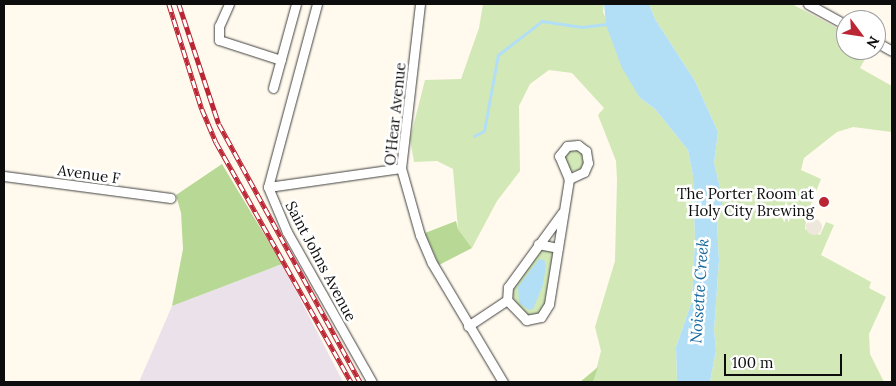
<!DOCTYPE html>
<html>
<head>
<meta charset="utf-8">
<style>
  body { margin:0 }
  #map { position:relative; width:896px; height:386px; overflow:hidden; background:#fffaed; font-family:Lora,serif }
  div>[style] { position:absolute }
  .industrial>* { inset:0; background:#eae1eb }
  .green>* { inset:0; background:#d3e8b7 }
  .round { border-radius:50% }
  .forest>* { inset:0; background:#b8d996 }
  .plaza>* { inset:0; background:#eee8dc }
  .water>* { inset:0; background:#b2dff5 }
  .stream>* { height:2.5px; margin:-1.25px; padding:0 1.25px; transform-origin:1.25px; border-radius:1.25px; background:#b2dff5 }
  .roads { filter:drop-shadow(0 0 1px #404040) drop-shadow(0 0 1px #404040) }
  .minor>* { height:9px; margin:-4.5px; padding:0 4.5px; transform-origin:4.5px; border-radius:4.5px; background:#fff }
  .rail>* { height:4.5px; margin-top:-2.25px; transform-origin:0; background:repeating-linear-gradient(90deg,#fff 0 8px,#bb2635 0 16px); box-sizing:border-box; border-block:1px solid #bb2635 }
  .dots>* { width:14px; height:14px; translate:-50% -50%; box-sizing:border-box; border:2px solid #fff; border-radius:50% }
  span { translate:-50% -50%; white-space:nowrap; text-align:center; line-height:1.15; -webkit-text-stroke:5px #fff; paint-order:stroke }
  .street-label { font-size:15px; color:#0d0d0d }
  .poi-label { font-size:15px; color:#0d0d0d }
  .right { translate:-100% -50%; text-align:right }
  .water-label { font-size:16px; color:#18699d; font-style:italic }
  .frame { position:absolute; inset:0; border:5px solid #0d0d0d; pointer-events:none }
  .north { position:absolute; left:836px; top:10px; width:50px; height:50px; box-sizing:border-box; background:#fff; border:1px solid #9e9e9e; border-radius:50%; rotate:121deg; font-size:14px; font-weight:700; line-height:20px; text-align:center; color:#0d0d0d }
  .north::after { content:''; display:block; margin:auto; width:18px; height:22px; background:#bb2635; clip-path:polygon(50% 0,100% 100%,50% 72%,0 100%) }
  .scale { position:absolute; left:724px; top:354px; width:118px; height:22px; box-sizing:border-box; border:2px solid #0d0d0d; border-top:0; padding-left:6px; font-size:15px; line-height:18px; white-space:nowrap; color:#0d0d0d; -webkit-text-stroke:4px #fff; paint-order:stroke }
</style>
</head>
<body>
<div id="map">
  <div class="industrial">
    <i style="clip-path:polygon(282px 264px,343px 382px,139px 382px,172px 306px)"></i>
  </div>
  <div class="green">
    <i style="clip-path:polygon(483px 4px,604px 4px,603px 12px,640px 98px,655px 109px,688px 150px,693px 176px,695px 240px,692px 301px,676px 347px,677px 382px,593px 382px,601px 351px,595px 327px,615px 261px,617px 180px,616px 161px,598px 115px,604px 108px,572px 73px,549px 70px,530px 84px,519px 106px,520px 171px,497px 201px,472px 248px,458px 229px,453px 169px,437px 161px,414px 162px,410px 139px,425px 80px,461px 79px,479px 28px)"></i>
    <i style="clip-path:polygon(649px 4px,792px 4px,846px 33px,846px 50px,870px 50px,860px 68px,892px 86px,892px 132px,853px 127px,837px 132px,804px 158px,801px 170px,821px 179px,807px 214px,805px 229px,820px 235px,826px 222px,834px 225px,821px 255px,871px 282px,869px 288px,886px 297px,869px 334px,870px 354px,884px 382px,710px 382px,716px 350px,714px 330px,719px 261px,717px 224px,723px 200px,714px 163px,718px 132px,695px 81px,655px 19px)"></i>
    <i class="round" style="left:563px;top:149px;width:22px;height:22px"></i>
    <i style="clip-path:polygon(540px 248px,549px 249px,554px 255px,548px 297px,541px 312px,529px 316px,522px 315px,511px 293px,512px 286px)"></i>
  </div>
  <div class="forest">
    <i style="clip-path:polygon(222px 164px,282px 264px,172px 306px,183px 249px,181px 213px,176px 195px)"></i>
    <i style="clip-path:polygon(456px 221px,458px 229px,472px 248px,439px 265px,425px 233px)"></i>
    <i style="clip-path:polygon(598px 367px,593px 382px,580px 382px)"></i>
  </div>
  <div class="plaza">
    <i class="round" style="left:806px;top:219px;width:16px;height:16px"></i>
  </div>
  <div class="water">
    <i style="clip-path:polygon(604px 4px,649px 4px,655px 19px,695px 81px,718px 132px,714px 163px,723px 200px,717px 224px,719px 261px,714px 330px,716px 350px,710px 382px,677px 382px,676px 347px,692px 301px,695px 240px,693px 176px,688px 150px,655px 109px,640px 98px,622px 68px,606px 25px)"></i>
    <i style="clip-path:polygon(539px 259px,544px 260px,546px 265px,543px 285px,533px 309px,529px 310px,519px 303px,518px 287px)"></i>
  </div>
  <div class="stream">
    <i style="left:474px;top:136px;width:11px;rotate:-27deg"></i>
    <i style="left:484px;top:131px;width:77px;rotate:-79.6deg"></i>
    <i style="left:498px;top:55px;width:56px;rotate:-37.7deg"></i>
    <i style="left:542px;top:21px;width:40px;rotate:8.5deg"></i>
    <i style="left:582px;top:27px;width:26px;rotate:-7deg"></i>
  </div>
  <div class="roads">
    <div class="minor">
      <i style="left:229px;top:4px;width:24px;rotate:114deg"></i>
      <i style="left:219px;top:26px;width:14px;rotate:90deg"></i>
      <i style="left:219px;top:40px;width:65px;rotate:17.9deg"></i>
      <i style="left:317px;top:4px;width:189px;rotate:105deg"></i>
      <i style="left:268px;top:187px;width:49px;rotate:67.1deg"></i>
      <i style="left:287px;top:232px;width:172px;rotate:60.5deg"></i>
      <i style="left:420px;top:4px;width:165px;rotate:96.6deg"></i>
      <i style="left:401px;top:168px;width:70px;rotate:74.2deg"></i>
      <i style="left:420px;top:235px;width:30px;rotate:67deg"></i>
      <i style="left:432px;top:263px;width:139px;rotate:59.2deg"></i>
      <i style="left:808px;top:4px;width:43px;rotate:28.9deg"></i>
      <i style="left:876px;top:42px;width:18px;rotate:29deg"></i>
      <i style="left:273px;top:88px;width:87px;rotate:-74.7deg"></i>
      <i style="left:578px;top:145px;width:10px;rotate:37deg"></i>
      <i style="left:586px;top:151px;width:12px;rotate:81deg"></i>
      <i style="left:588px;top:163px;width:10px;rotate:114deg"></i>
      <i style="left:584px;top:172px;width:17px;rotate:155deg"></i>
      <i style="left:569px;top:179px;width:25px;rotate:-113deg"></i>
      <i style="left:559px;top:156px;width:13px;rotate:-51deg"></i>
      <i style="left:567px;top:146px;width:11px;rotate:-5deg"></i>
      <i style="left:4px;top:176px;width:168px;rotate:7.5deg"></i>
      <i style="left:268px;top:187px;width:134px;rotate:-8.1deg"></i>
      <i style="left:562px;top:213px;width:92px;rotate:126.1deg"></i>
      <i style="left:508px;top:287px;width:13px;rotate:94deg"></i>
      <i style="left:507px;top:300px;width:28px;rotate:46deg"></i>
      <i style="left:526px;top:320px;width:15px;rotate:-11deg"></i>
      <i style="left:541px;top:317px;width:15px;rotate:-58deg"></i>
      <i style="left:549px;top:304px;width:127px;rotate:-80.9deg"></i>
      <i style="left:538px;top:244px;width:20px;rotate:11deg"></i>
      <i style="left:468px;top:326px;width:47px;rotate:-33.7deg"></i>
    </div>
  </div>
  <div class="rail">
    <i style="left:169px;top:4px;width:110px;rotate:72.6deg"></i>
    <i style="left:202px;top:109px;width:36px;rotate:67deg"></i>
    <i style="left:216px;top:142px;width:275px;rotate:60.6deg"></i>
    <i style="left:179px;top:4px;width:126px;rotate:71.6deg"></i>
    <i style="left:219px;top:124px;width:294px;rotate:61.3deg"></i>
  </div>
  <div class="dots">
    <i style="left:824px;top:202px;background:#bb2635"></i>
  </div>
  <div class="street-label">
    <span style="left:395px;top:114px;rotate:-84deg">O'Hear Avenue</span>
    <span style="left:89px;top:174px;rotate:8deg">Avenue F</span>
    <span style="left:321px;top:261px;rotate:62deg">Saint Johns Avenue</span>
  </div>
  <div class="poi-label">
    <span class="right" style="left:814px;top:202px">The Porter Room at<br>Holy City Brewing</span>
  </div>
  <div class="water-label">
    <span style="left:699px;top:291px;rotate:-86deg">Noisette Creek</span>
  </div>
  <div class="frame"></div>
  <div class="north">N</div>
  <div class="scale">100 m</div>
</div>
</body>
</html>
